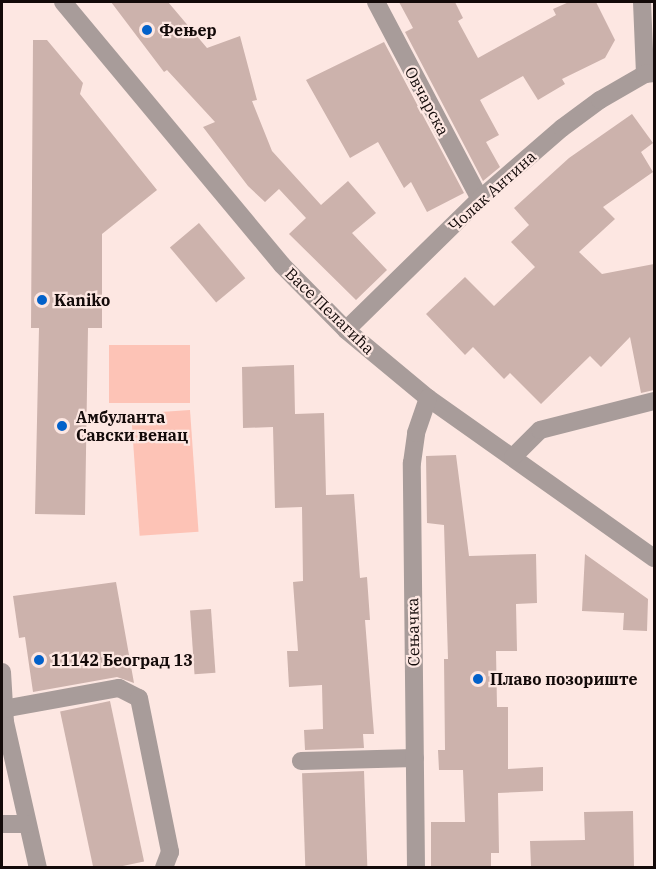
<!DOCTYPE html>
<html>
<head>
<meta charset="utf-8">
<style>
  body { margin:0 }
  #map { position:relative; width:656px; height:869px; overflow:hidden; background:#fde7e2; font-family:"IBM Plex Serif",serif }
  div>[style] { position:absolute }
  .green>* { inset:0; background:#fdc3b6; transform-origin:0 0 }
  .building>* { inset:0; background:#ccb2ac; transform-origin:0 0 }
  .minor>* { height:18px; margin:-9px; padding:0 9px; transform-origin:9px; border-radius:9px; background:#a89c9a }
  .dots>* { width:16px; height:16px; translate:-50% -50%; box-sizing:border-box; border:3px solid #fde7e2; border-radius:50% }
  span { translate:-50% -50%; white-space:nowrap; text-align:center; line-height:1.15; -webkit-text-stroke:4.5px #fde7e2; paint-order:stroke }
  .poi-label { font-size:16px; color:#130a09; font-weight:700 }
  .left { translate:0 -50%; text-align:left }
  .street-label { font-size:16px; color:#130a09 }
  .frame { position:absolute; inset:0; border:3px solid #130a09; pointer-events:none }
</style>
</head>
<body>
<div id="map">
  <div class="green">
    <i style="left:190px;top:345px;width:58px;height:81px;rotate:90deg"></i>
    <i style="left:190px;top:410px;width:122px;height:59px;rotate:86deg"></i>
  </div>
  <div class="building">
    <i style="clip-path:polygon(111px 2px,168px 2px,207px 48px,240px 36px,257px 100px,252px 101px,272px 151px,321px 205px,348px 181px,376px 213px,352px 233px,387px 270px,356px 300px,289px 234px,306px 218px,279px 189px,265px 202px,248px 186px,203px 127px,215px 122px,167px 70px,164px 72px)"></i>
    <i style="clip-path:polygon(399px 2px,455px 2px,463px 18px,458px 21px,478px 58px,556px 15px,553px 9px,569px 2px,596px 2px,615px 40px,605px 58px,562px 79px,565px 84px,538px 100px,523px 76px,480px 100px,499px 135px,486px 142px,500px 167px,483px 181px,405px 32px,413px 28px)"></i>
    <i style="clip-path:polygon(33px 40px,47px 40px,83px 83px,80px 94px,157px 190px,102px 234px,102px 328px,88px 328px,85px 515px,35px 514px,39px 328px,31px 328px)"></i>
    <i style="clip-path:polygon(384px 42px,464px 193px,427px 212px,411px 182px,404px 188px,378px 142px,350px 158px,306px 80px)"></i>
    <i style="clip-path:polygon(632px 114px,653px 143px,641px 152px,653px 172px,603px 207px,615px 219px,579px 252px,602px 274px,654px 264px,654px 390px,641px 393px,630px 337px,601px 367px,590px 356px,541px 404px,510px 373px,504px 379px,473px 347px,465px 355px,426px 314px,465px 277px,494px 306px,535px 267px,511px 242px,529px 225px,514px 208px,569px 158px)"></i>
    <i style="left:199px;top:223px;width:72px;height:38px;rotate:50deg"></i>
    <i style="clip-path:polygon(294px 365px,295px 414px,324px 413px,326px 495px,354px 494px,360px 578px,367px 577px,370px 620px,365px 620px,374px 734px,363px 734px,364px 748px,305px 750px,304px 730px,323px 729px,322px 685px,289px 687px,287px 651px,298px 651px,293px 582px,303px 581px,302px 507px,275px 508px,273px 427px,243px 428px,242px 367px)"></i>
    <i style="clip-path:polygon(456px 455px,469px 556px,536px 554px,537px 603px,516px 604px,517px 651px,496px 651px,497px 707px,508px 707px,508px 769px,543px 767px,543px 791px,498px 793px,499px 853px,491px 853px,491px 867px,431px 867px,431px 822px,465px 822px,463px 770px,439px 770px,438px 750px,445px 750px,444px 659px,448px 659px,444px 525px,427px 523px,426px 456px)"></i>
    <i style="clip-path:polygon(585px 554px,648px 599px,647px 631px,623px 630px,624px 613px,582px 611px)"></i>
    <i style="clip-path:polygon(116px 582px,134px 683px,117px 677px,33px 692px,25px 637px,19px 638px,13px 596px)"></i>
    <i style="left:211px;top:609px;width:64px;height:21px;rotate:86deg"></i>
    <i style="left:110px;top:701px;width:164px;height:51px;rotate:78deg"></i>
    <i style="left:364px;top:771px;width:96px;height:62px;rotate:88deg"></i>
    <i style="clip-path:polygon(633px 811px,634px 867px,531px 866px,530px 841px,585px 840px,584px 812px)"></i>
  </div>
  <div class="minor">
    <i style="left:63px;top:2px;width:342px;rotate:50.2deg"></i>
    <i style="left:282px;top:265px;width:91px;rotate:45.4deg"></i>
    <i style="left:346px;top:330px;width:107px;rotate:39.7deg"></i>
    <i style="left:428px;top:398px;width:277px;rotate:35.3deg"></i>
    <i style="left:376px;top:2px;width:223px;rotate:62.2deg"></i>
    <i style="left:642px;top:2px;width:72px;rotate:87.6deg"></i>
    <i style="left:346px;top:330px;width:187px;rotate:-44.4deg"></i>
    <i style="left:480px;top:199px;width:108px;rotate:-40.9deg"></i>
    <i style="left:562px;top:128px;width:47px;rotate:-36.4deg"></i>
    <i style="left:600px;top:100px;width:52px;rotate:-30deg"></i>
    <i style="left:645px;top:74px;width:9px;rotate:-6deg"></i>
    <i style="left:513px;top:457px;width:38px;rotate:-45deg"></i>
    <i style="left:540px;top:430px;width:118px;rotate:-14.3deg"></i>
    <i style="left:2px;top:672px;width:50px;rotate:86.6deg"></i>
    <i style="left:5px;top:722px;width:150px;rotate:77.3deg"></i>
    <i style="left:3px;top:709px;width:118px;rotate:-10.3deg"></i>
    <i style="left:119px;top:688px;width:22px;rotate:27deg"></i>
    <i style="left:139px;top:698px;width:157px;rotate:78.6deg"></i>
    <i style="left:170px;top:852px;width:17px;rotate:111deg"></i>
    <i style="left:301px;top:761px;width:114px;rotate:-1.5deg"></i>
    <i style="left:2px;top:824px;width:25px"></i>
    <i style="left:416px;top:868px;width:405px;rotate:-90.6deg"></i>
    <i style="left:412px;top:463px;width:30px;rotate:-82deg"></i>
    <i style="left:416px;top:433px;width:37px;rotate:-71deg"></i>
  </div>
  <div class="dots">
    <i style="left:147px;top:30px;background:#0261ca"></i>
    <i style="left:42px;top:300px;background:#0261ca"></i>
    <i style="left:62px;top:426px;background:#0261ca"></i>
    <i style="left:39px;top:660px;background:#0261ca"></i>
    <i style="left:478px;top:679px;background:#0261ca"></i>
  </div>
  <div class="poi-label">
    <span class="left" style="left:159px;top:30px">Фењер</span>
    <span class="left" style="left:54px;top:300px">Kaniko</span>
    <span class="left" style="left:76px;top:426px">Амбуланта<br>Савски венац</span>
    <span class="left" style="left:51px;top:660px">11142 Београд 13</span>
    <span class="left" style="left:490px;top:679px">Плаво позориште</span>
  </div>
  <div class="street-label">
    <span style="left:427px;top:101px;rotate:62deg">Овчарска</span>
    <span style="left:492px;top:191px;rotate:-42deg">Чолак Антина</span>
    <span style="left:330px;top:311px;rotate:44deg">Васе Пелагића</span>
    <span style="left:413px;top:632px;rotate:-91deg">Сењачка</span>
  </div>
  <div class="frame"></div>
</div>
</body>
</html>
